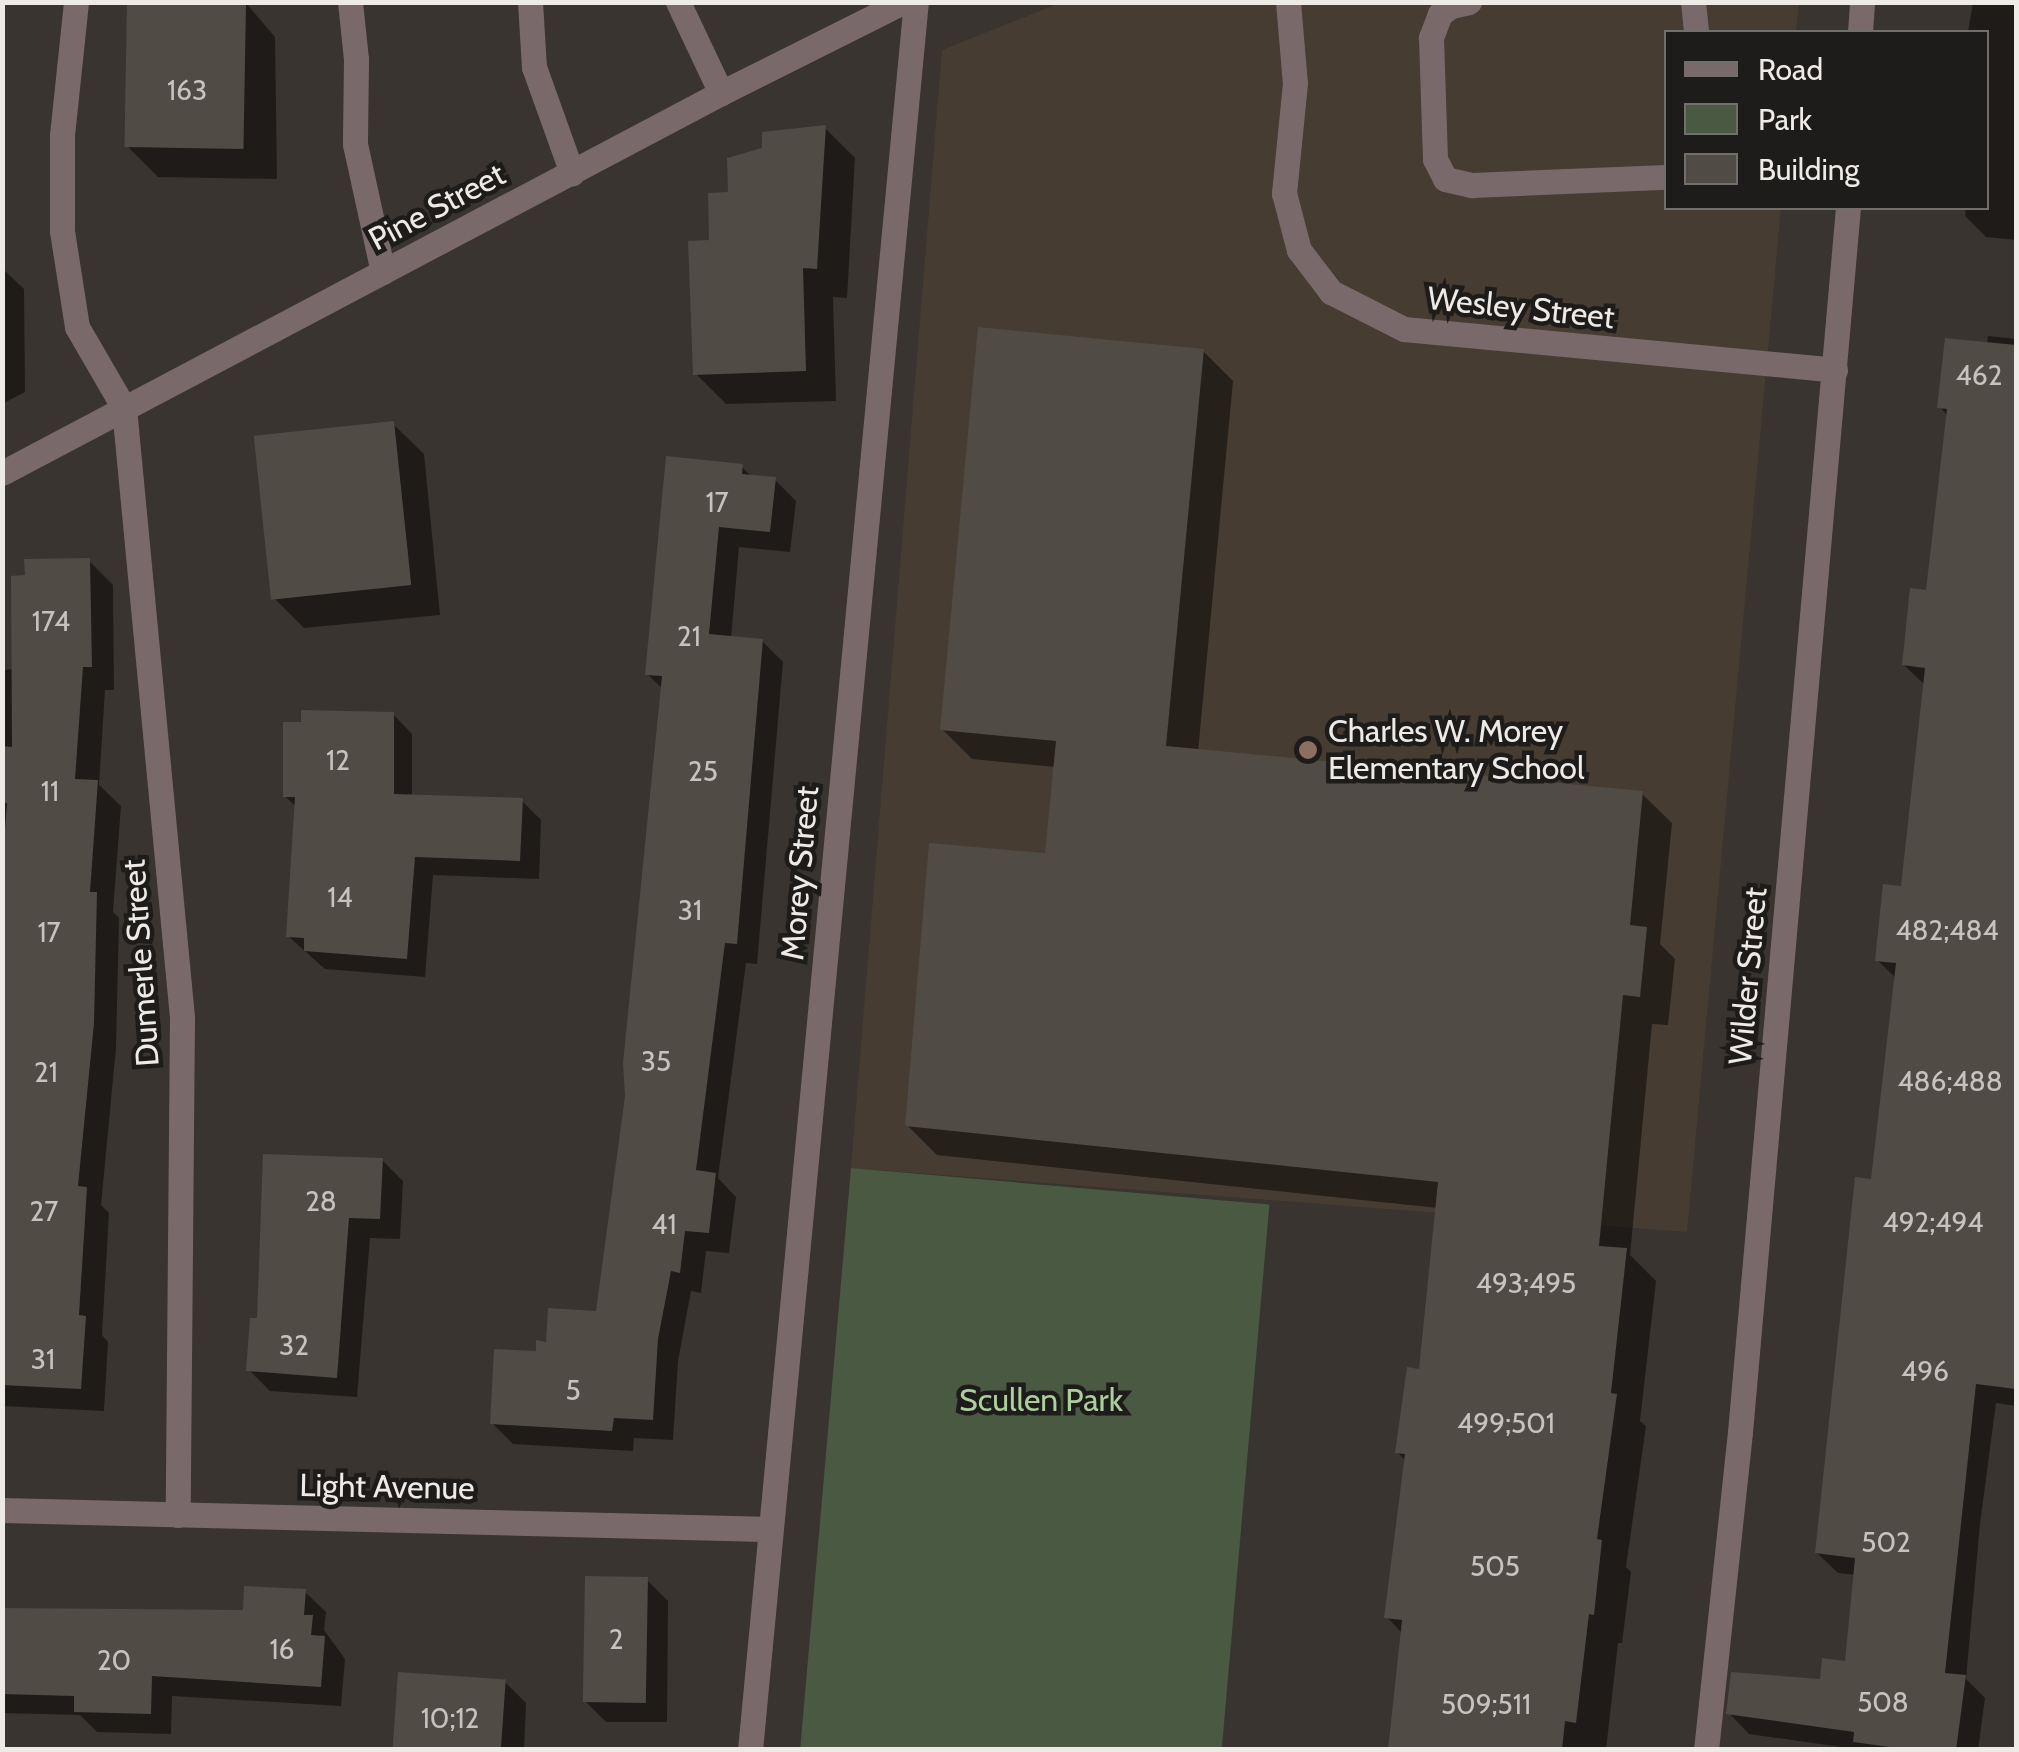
<!DOCTYPE html>
<html>
<head>
<meta charset="utf-8">
<style>
  body { margin:0 }
  #map { position:relative; width:2019px; height:1752px; overflow:hidden; background:#39342f; font-family:Cabin,sans-serif }
  div>[style] { position:absolute }
  .built>* { inset:0; background:#463c32 }
  .green>* { inset:0; background:#495942; transform-origin:0 0 }
  .shadow>* { inset:0; background:#0007 }
  .building>* { inset:0; background:#504b45; transform-origin:0 0 }
  .service>* { height:25px; margin:-12.5px; padding:0 12.5px; transform-origin:12.5px; border-radius:12.5px; background:#7a696b }
  .minor>* { height:25px; margin:-12.5px; padding:0 12.5px; transform-origin:12.5px; border-radius:12.5px; background:#7a696b }
  .tertiary>* { height:25px; margin:-12.5px; padding:0 12.5px; transform-origin:12.5px; border-radius:12.5px; background:#7a696b }
  .dots>* { width:28px; height:28px; translate:-50% -50%; box-sizing:border-box; border:5px solid #1e1c1a; border-radius:50% }
  span { translate:-50% -50%; white-space:nowrap; text-align:center; line-height:1.15; -webkit-text-stroke:9px #1e1c1a; paint-order:stroke }
  .number-label { font-size:28px; color:#c6c3be }
  .number-label span { -webkit-text-stroke-width:0 }
  .street-label { font-size:32px; color:#eeebe7 }
  .poi-label { font-size:32px; color:#eeebe7 }
  .left { translate:0 -50%; text-align:left }
  .park-label { font-size:32px; color:#acce9d }
  .frame { position:absolute; inset:0; border:5px solid #eeebe7; pointer-events:none }
  .legend { position:absolute; left:1664px; top:30px; width:325px; height:180px; box-sizing:border-box; background:#1e1c1a; border:2px solid #716f6c; margin:0; padding:12px 18px; list-style:none; font-size:30px; color:#eeebe7 }
  .legend li { display:flex; align-items:center; gap:20px; height:50px }
  .legend b { width:50px; border:2px solid #716f6c }
</style>
</head>
<body>
<div id="map">
  <div class="built">
    <i style="clip-path:polygon(1060px 3px,1799px 3px,1796px 32px,1666px 32px,1666px 208px,1781px 208px,1687px 1232px,851px 1168px,942px 50px)"></i>
  </div>
  <div class="green">
    <i style="left:851px;top:1168px;width:420px;height:583px;rotate:5deg"></i>
  </div>
  <div class="shadow">
    <i style="clip-path:polygon(129px 2px,245px 2px,275px 37px,277px 179px,158px 177px,127px 146px)"></i>
    <i style="clip-path:polygon(1973px 2px,2016px 2px,2016px 240px,1986px 237px,1965px 216px,1966px 208px,1986px 208px,1986px 32px,1968px 32px)"></i>
    <i style="clip-path:polygon(825px 128px,855px 158px,847px 298px,833px 297px,836px 401px,726px 404px,696px 374px,711px 242px,730px 194px)"></i>
    <i style="clip-path:polygon(2px 268px,24px 289px,25px 392px,2px 404px)"></i>
    <i style="clip-path:polygon(1988px 336px,2016px 339px,2016px 1406px,1996px 1403px,1980px 1524px,1966px 1679px,1985px 1698px,1978px 1750px,1862px 1750px,1749px 1734px,1729px 1713px,1822px 1682px,1848px 1664px,1856px 1575px,1838px 1573px,1817px 1553px,1873px 1181px,1897px 979px,1877px 960px,1904px 889px,1925px 685px,1904px 665px,1928px 592px,1948px 416px,1940px 407px,1987px 344px)"></i>
    <i style="clip-path:polygon(1203px 351px,1233px 381px,1198px 752px,1642px 794px,1672px 823px,1660px 944px,1675px 959px,1668px 1025px,1652px 1024px,1630px 1255px,1656px 1281px,1640px 1421px,1646px 1426px,1626px 1567px,1631px 1572px,1622px 1643px,1618px 1643px,1606px 1750px,1391px 1750px,1403px 1634px,1387px 1617px,1406px 1461px,1397px 1452px,1422px 1372px,1438px 1208px,937px 1155px,907px 1125px,1047px 856px,1056px 767px,972px 759px,942px 729px)"></i>
    <i style="clip-path:polygon(393px 424px,424px 454px,440px 615px,304px 628px,273px 597px)"></i>
    <i style="clip-path:polygon(742px 467px,753px 478px,775px 480px,796px 501px,790px 552px,739px 547px,731px 638px,762px 641px,783px 662px,757px 964px,746px 963px,718px 1178px,736px 1197px,729px 1253px,706px 1251px,701px 1293px,691px 1291px,678px 1361px,673px 1440px,634px 1438px,633px 1451px,513px 1444px,492px 1423px,539px 1354px,599px 1313px,628px 1096px,664px 690px,647px 674px)"></i>
    <i style="clip-path:polygon(89px 561px,113px 585px,114px 690px,105px 690px,99px 785px,121px 806px,113px 912px,119px 918px,116px 1048px,101px 1205px,109px 1213px,102px 1335px,108px 1342px,104px 1411px,2px 1406px,2px 670px,14px 669px)"></i>
    <i style="clip-path:polygon(393px 714px,412px 734px,412px 797px,522px 801px,541px 820px,539px 879px,433px 875px,425px 977px,325px 969px,288px 936px,297px 808px,285px 796px)"></i>
    <i style="clip-path:polygon(382px 1160px,403px 1181px,400px 1239px,370px 1238px,357px 1397px,270px 1391px,249px 1370px,259px 1321px)"></i>
    <i style="clip-path:polygon(647px 1580px,668px 1601px,667px 1722px,606px 1722px,585px 1701px)"></i>
    <i style="clip-path:polygon(304px 1591px,326px 1612px,324px 1630px,345px 1659px,341px 1706px,172px 1696px,171px 1734px,97px 1732px,80px 1715px,2px 1713px,2px 1609px,245px 1613px)"></i>
    <i style="clip-path:polygon(505px 1682px,526px 1703px,524px 1750px,396px 1750px)"></i>
  </div>
  <div class="building">
    <i style="left:127px;top:2px;width:119px;height:145px;rotate:1deg"></i>
    <i style="clip-path:polygon(826px 125px,817px 269px,803px 268px,806px 371px,693px 375px,688px 241px,709px 240px,708px 193px,728px 192px,727px 158px,762px 148px,762px 132px)"></i>
    <i style="clip-path:polygon(978px 327px,1204px 349px,1166px 746px,1643px 791px,1630px 925px,1647px 927px,1640px 997px,1623px 995px,1599px 1246px,1627px 1248px,1611px 1393px,1617px 1394px,1597px 1539px,1602px 1540px,1594px 1615px,1589px 1614px,1576px 1723px,1565px 1721px,1562px 1750px,1388px 1750px,1402px 1620px,1384px 1618px,1405px 1454px,1395px 1453px,1407px 1367px,1419px 1369px,1438px 1182px,905px 1126px,929px 843px,1045px 853px,1056px 741px,940px 730px)"></i>
    <i style="clip-path:polygon(1945px 338px,2016px 345px,2016px 1389px,1976px 1384px,1945px 1673px,1966px 1675px,1956px 1750px,1912px 1750px,1853px 1742px,1854px 1732px,1726px 1714px,1731px 1672px,1820px 1679px,1822px 1658px,1845px 1661px,1855px 1558px,1815px 1553px,1855px 1177px,1871px 1179px,1896px 963px,1875px 961px,1883px 884px,1901px 886px,1925px 668px,1902px 665px,1910px 588px,1926px 590px,1947px 409px,1937px 408px)"></i>
    <i style="left:394px;top:421px;width:165px;height:141px;rotate:84deg"></i>
    <i style="clip-path:polygon(666px 456px,743px 464px,742px 474px,776px 477px,770px 532px,719px 527px,709px 634px,763px 639px,737px 944px,725px 943px,696px 1170px,716px 1173px,709px 1233px,685px 1231px,680px 1273px,671px 1271px,658px 1339px,653px 1420px,614px 1418px,612px 1431px,490px 1424px,494px 1349px,536px 1351px,536px 1340px,546px 1342px,548px 1308px,596px 1311px,625px 1096px,623px 1063px,662px 676px,645px 675px)"></i>
    <i style="clip-path:polygon(90px 558px,92px 667px,83px 667px,75px 779px,98px 780px,90px 892px,97px 892px,94px 1023px,78px 1186px,87px 1187px,79px 1315px,86px 1316px,81px 1389px,2px 1385px,2px 871px,7px 803px,2px 803px,2px 746px,12px 747px,11px 576px,25px 575px,24px 559px)"></i>
    <i style="clip-path:polygon(301px 710px,394px 712px,394px 794px,523px 798px,520px 861px,415px 857px,407px 959px,304px 951px,304px 938px,286px 937px,295px 797px,283px 797px,283px 722px,301px 722px)"></i>
    <i style="clip-path:polygon(263px 1154px,383px 1158px,380px 1219px,349px 1218px,337px 1378px,246px 1371px,250px 1318px,257px 1318px)"></i>
    <i style="left:585px;top:1576px;width:63px;height:126px;rotate:1deg"></i>
    <i style="clip-path:polygon(244px 1586px,306px 1589px,304px 1615px,313px 1615px,311px 1635px,325px 1636px,321px 1687px,152px 1676px,151px 1714px,74px 1712px,74px 1696px,2px 1694px,2px 1608px,243px 1610px)"></i>
    <i style="left:398px;top:1672px;width:108px;height:78px;rotate:4deg"></i>
  </div>
  <div class="service">
    <i style="left:530px;top:2px;width:65px;rotate:86.5deg"></i>
    <i style="left:534px;top:67px;width:113px;rotate:70.3deg"></i>
    <i style="left:678px;top:2px;width:101px;rotate:64.7deg"></i>
    <i style="left:1469px;top:2px;width:18px;rotate:167deg"></i>
    <i style="left:1451px;top:6px;width:14px;rotate:144deg"></i>
    <i style="left:1440px;top:14px;width:26px;rotate:111deg"></i>
    <i style="left:1431px;top:38px;width:121px;rotate:88.1deg"></i>
    <i style="left:1435px;top:159px;width:22px;rotate:63deg"></i>
    <i style="left:1445px;top:179px;width:28px;rotate:13deg"></i>
    <i style="left:1472px;top:185px;width:194px;rotate:-2.4deg"></i>
    <i style="left:1693px;top:2px;width:30px;rotate:84deg"></i>
  </div>
  <div class="minor">
    <i style="left:76px;top:2px;width:134px;rotate:96deg"></i>
    <i style="left:62px;top:135px;width:96px;rotate:90deg"></i>
    <i style="left:62px;top:231px;width:97px;rotate:81.1deg"></i>
    <i style="left:77px;top:327px;width:94px;rotate:59.9deg"></i>
    <i style="left:124px;top:408px;width:612px;rotate:84.56deg"></i>
    <i style="left:182px;top:1017px;width:498px;rotate:90.5deg"></i>
    <i style="left:350px;top:2px;width:57px;rotate:84deg"></i>
    <i style="left:356px;top:59px;width:85px;rotate:90.7deg"></i>
    <i style="left:355px;top:144px;width:131px;rotate:77.7deg"></i>
    <i style="left:1288px;top:2px;width:81px;rotate:85.1deg"></i>
    <i style="left:1295px;top:83px;width:111px;rotate:95.7deg"></i>
    <i style="left:1284px;top:193px;width:59px;rotate:75.3deg"></i>
    <i style="left:1299px;top:250px;width:53px;rotate:52.7deg"></i>
    <i style="left:1331px;top:292px;width:82px;rotate:26.9deg"></i>
    <i style="left:1404px;top:329px;width:433px;rotate:5.4deg"></i>
    <i style="left:2px;top:1510px;width:768px;rotate:1.42deg"></i>
    <i style="left:750px;top:1750px;width:1756px;rotate:-84.58deg"></i>
  </div>
  <div class="tertiary">
    <i style="left:1860px;top:32px;width:30px;rotate:-86deg"></i>
    <i style="left:2px;top:473px;width:813px;rotate:-27.86deg"></i>
    <i style="left:721px;top:93px;width:203px;rotate:-26.6deg"></i>
    <i style="left:1706px;top:1750px;width:320px;rotate:-83.9deg"></i>
    <i style="left:1740px;top:1432px;width:1229px;rotate:-84.96deg"></i>
  </div>
  <div class="dots">
    <i style="left:1308px;top:750px;background:#8d6e63"></i>
  </div>
  <div class="number-label">
    <span style="left:187px;top:90px">163</span>
    <span style="left:1979px;top:375px">462</span>
    <span style="left:717px;top:502px">17</span>
    <span style="left:51px;top:621px">174</span>
    <span style="left:689px;top:636px">21</span>
    <span style="left:338px;top:760px">12</span>
    <span style="left:703px;top:771px">25</span>
    <span style="left:50px;top:791px">11</span>
    <span style="left:340px;top:897px">14</span>
    <span style="left:690px;top:910px">31</span>
    <span style="left:1947px;top:930px">482;484</span>
    <span style="left:49px;top:932px">17</span>
    <span style="left:656px;top:1061px">35</span>
    <span style="left:46px;top:1072px">21</span>
    <span style="left:1950px;top:1081px">486;488</span>
    <span style="left:321px;top:1201px">28</span>
    <span style="left:44px;top:1211px">27</span>
    <span style="left:1933px;top:1222px">492;494</span>
    <span style="left:664px;top:1224px">41</span>
    <span style="left:1526px;top:1283px">493;495</span>
    <span style="left:294px;top:1345px">32</span>
    <span style="left:43px;top:1359px">31</span>
    <span style="left:1925px;top:1371px">496</span>
    <span style="left:573px;top:1390px">5</span>
    <span style="left:1506px;top:1423px">499;501</span>
    <span style="left:1886px;top:1542px">502</span>
    <span style="left:1495px;top:1566px">505</span>
    <span style="left:616px;top:1639px">2</span>
    <span style="left:282px;top:1649px">16</span>
    <span style="left:114px;top:1660px">20</span>
    <span style="left:1883px;top:1702px">508</span>
    <span style="left:1486px;top:1704px">509;511</span>
    <span style="left:450px;top:1718px">10;12</span>
  </div>
  <div class="street-label">
    <span style="left:437px;top:207px;rotate:-28deg">Pine Street</span>
    <span style="left:1521px;top:308px;rotate:6deg">Wesley Street</span>
    <span style="left:800px;top:873px;rotate:-85deg">Morey Street</span>
    <span style="left:141px;top:963px;rotate:-94deg">Dumerle Street</span>
    <span style="left:1748px;top:976px;rotate:-85deg">Wilder Street</span>
    <span style="left:387px;top:1487px;rotate:1deg">Light Avenue</span>
  </div>
  <div class="poi-label">
    <span class="left" style="left:1328px;top:750px">Charles W. Morey<br>Elementary School</span>
  </div>
  <div class="park-label">
    <span style="left:1041px;top:1400px">Scullen Park</span>
  </div>
  <div class="frame"></div>
  <ul class="legend">
  <li><b style="height:12px;background:#7a696b"></b>Road</li>
  <li><b style="height:28px;background:#495942"></b>Park</li>
  <li><b style="height:28px;background:#504b45"></b>Building</li>
  </ul>
</div>
</body>
</html>
